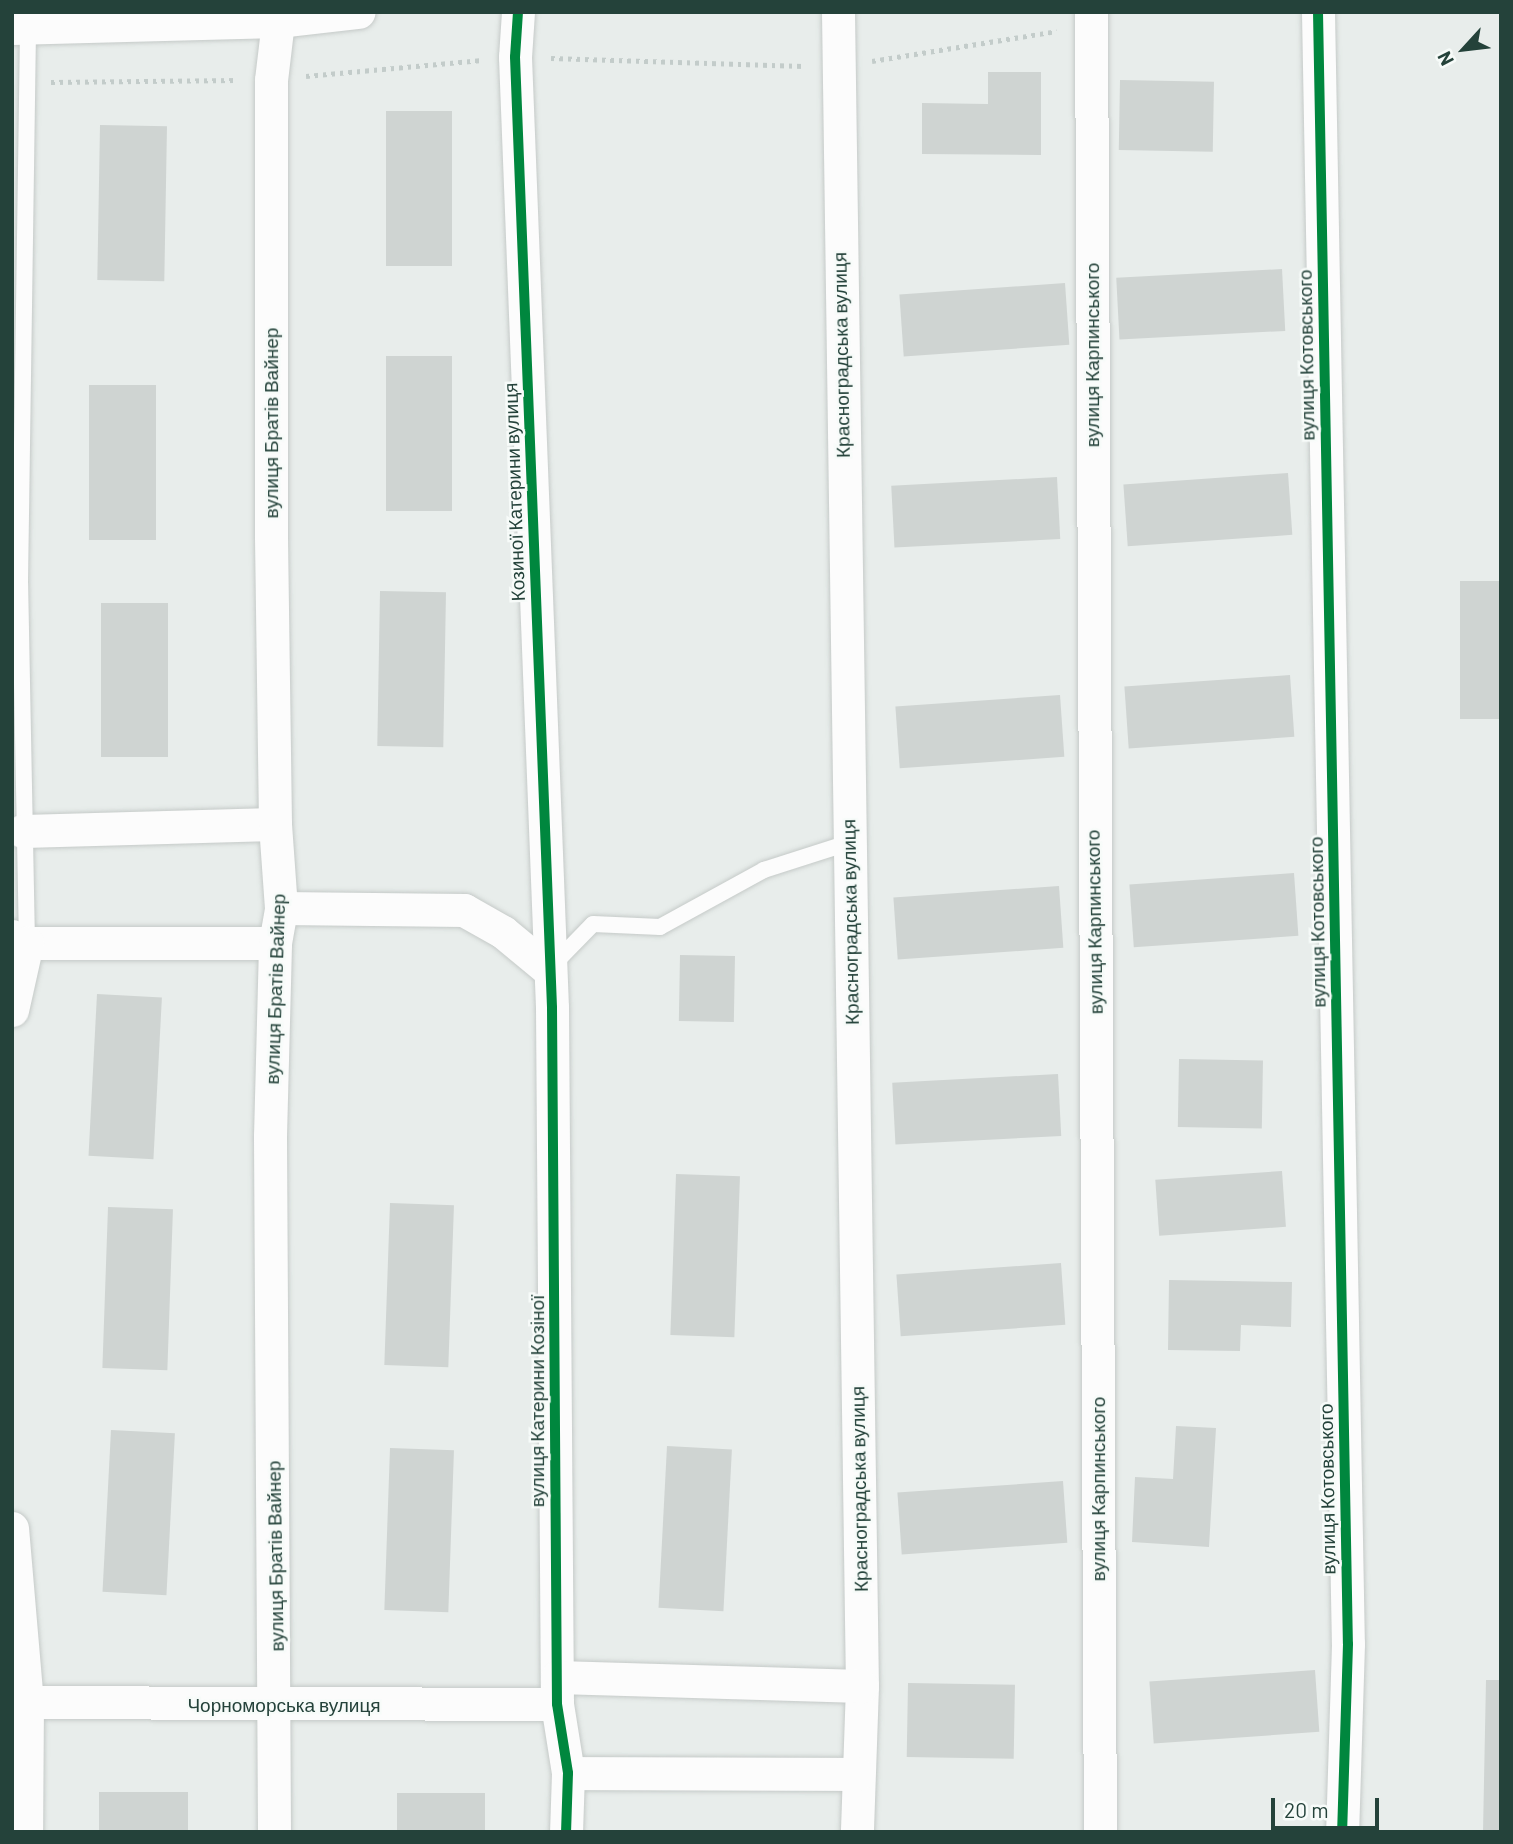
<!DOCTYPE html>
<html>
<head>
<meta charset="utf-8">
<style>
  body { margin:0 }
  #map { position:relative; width:1513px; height:1844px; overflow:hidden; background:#e8edeb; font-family:Barlow,sans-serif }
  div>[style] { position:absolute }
  .building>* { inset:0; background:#cfd4d2; transform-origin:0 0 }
  .path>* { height:4.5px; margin-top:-2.25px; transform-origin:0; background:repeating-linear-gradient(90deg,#c3ccca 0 3.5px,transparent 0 8.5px) }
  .roads { filter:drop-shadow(0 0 2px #c5cac8) drop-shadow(0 0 2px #c5cac8) }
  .lane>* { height:16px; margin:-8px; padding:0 8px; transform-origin:8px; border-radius:8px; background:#fcfcfc }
  .street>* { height:33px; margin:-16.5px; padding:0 16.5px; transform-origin:16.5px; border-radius:16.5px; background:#fcfcfc }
  .cycleway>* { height:10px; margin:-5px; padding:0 5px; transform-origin:5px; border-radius:5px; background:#00873e }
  span { translate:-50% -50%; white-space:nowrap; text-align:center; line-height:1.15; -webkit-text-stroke:5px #f7fbf9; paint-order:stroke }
  .street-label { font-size:19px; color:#24423a }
  .frame { position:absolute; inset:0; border:14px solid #24423a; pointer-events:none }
  .north { position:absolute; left:1429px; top:14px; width:70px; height:70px; -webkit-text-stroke:5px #f7fbf9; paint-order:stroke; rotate:243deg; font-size:19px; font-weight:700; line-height:28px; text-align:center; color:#24423a }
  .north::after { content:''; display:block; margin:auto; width:24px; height:32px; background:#24423a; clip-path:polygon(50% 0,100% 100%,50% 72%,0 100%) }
  .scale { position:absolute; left:1271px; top:1798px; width:108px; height:32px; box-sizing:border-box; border:4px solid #24423a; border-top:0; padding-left:9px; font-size:21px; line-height:24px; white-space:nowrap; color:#24423a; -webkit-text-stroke:5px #f7fbf9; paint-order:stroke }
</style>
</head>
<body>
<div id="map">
  <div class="building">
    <i style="clip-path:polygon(988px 72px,1041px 72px,1041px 155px,922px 154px,922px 103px,988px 104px)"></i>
    <i style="left:1120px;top:80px;width:94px;height:70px;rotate:1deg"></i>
    <i style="left:386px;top:111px;width:66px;height:155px"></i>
    <i style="left:100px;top:125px;width:67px;height:155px;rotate:1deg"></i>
    <i style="left:1282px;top:269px;width:62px;height:166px;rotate:87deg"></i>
    <i style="left:1065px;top:283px;width:62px;height:166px;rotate:86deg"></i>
    <i style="left:386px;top:356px;width:66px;height:155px"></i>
    <i style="left:89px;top:385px;width:67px;height:155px"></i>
    <i style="left:1288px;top:473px;width:62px;height:165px;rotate:86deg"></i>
    <i style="left:1057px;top:477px;width:62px;height:166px;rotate:87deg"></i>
    <i style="left:1460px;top:581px;width:41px;height:138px"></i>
    <i style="left:380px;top:591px;width:66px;height:155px;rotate:1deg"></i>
    <i style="left:101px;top:603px;width:67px;height:154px"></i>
    <i style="left:1290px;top:675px;width:62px;height:166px;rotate:86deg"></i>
    <i style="left:1060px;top:695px;width:62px;height:165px;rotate:86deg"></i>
    <i style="left:1294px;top:873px;width:63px;height:165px;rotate:86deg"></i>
    <i style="left:1059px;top:886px;width:62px;height:166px;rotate:86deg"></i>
    <i style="left:680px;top:955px;width:55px;height:66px;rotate:1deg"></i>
    <i style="left:97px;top:994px;width:65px;height:162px;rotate:3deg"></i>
    <i style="left:1179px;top:1059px;width:84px;height:68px;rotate:1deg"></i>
    <i style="left:1058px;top:1074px;width:62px;height:166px;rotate:87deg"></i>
    <i style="left:1282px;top:1171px;width:56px;height:127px;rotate:86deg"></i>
    <i style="left:676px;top:1174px;width:64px;height:161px;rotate:2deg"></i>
    <i style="left:390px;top:1203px;width:64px;height:162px;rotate:2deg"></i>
    <i style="left:108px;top:1207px;width:65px;height:161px;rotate:2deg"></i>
    <i style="left:1061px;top:1263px;width:62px;height:165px;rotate:86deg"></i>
    <i style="clip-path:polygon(1169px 1280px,1292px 1282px,1291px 1327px,1241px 1325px,1240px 1351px,1168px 1350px)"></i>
    <i style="clip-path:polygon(1176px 1426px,1216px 1428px,1209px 1547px,1132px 1542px,1135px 1477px,1173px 1479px)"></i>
    <i style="left:111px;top:1430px;width:64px;height:162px;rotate:3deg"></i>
    <i style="left:667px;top:1446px;width:65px;height:162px;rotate:3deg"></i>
    <i style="left:390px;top:1448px;width:64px;height:162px;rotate:2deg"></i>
    <i style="left:1063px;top:1481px;width:62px;height:166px;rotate:86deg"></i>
    <i style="left:1315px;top:1670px;width:62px;height:166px;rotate:86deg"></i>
    <i style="clip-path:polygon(1486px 1680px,1501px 1680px,1501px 1832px,1483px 1832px)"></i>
    <i style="left:908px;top:1683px;width:107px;height:74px;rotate:1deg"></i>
    <i style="left:99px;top:1792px;width:89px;height:40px"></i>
    <i style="left:397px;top:1793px;width:88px;height:39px"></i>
  </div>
  <div class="path">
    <i style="left:551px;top:58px;width:253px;rotate:1.8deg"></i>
    <i style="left:872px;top:61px;width:187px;rotate:-9.2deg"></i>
    <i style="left:306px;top:76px;width:177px;rotate:-5.2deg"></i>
    <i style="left:51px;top:82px;width:187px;rotate:-0.6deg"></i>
  </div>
  <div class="roads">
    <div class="lane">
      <i style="left:27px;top:943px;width:360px;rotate:-91.1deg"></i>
      <i style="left:20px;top:583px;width:555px;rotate:-89.17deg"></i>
      <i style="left:553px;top:965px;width:57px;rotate:-45.7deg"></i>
      <i style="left:593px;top:924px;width:67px;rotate:2.6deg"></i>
      <i style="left:660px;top:927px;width:119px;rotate:-28.7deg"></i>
      <i style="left:764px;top:870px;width:88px;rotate:-17.8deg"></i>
    </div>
    <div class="street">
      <i style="left:518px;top:12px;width:45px;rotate:93.8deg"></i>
      <i style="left:515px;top:57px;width:952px;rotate:87.77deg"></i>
      <i style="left:552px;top:1008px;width:696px;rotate:89.59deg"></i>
      <i style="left:557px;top:1704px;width:70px;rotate:80.9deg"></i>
      <i style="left:568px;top:1773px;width:59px;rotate:91.9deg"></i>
      <i style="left:838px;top:12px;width:1674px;rotate:89.18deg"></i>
      <i style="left:862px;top:1686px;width:146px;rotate:92deg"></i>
      <i style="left:1091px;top:12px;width:1820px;rotate:89.72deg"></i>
      <i style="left:1318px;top:12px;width:1632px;rotate:88.95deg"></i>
      <i style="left:1348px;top:1644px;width:188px;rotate:91.8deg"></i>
      <i style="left:12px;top:28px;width:266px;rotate:-1.5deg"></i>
      <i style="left:278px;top:21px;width:81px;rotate:-6.4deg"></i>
      <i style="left:22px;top:831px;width:253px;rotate:-1.6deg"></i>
      <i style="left:281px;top:908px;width:183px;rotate:0.6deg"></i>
      <i style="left:464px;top:910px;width:45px;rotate:29.4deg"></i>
      <i style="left:503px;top:932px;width:60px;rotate:39.6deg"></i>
      <i style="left:12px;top:936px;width:17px;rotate:25deg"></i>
      <i style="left:27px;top:943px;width:248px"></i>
      <i style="left:12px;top:1010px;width:69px;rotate:-77.4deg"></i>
      <i style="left:12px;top:1528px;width:175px;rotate:85.1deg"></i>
      <i style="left:27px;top:1702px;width:130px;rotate:90.4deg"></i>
      <i style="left:557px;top:1677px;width:305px;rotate:1.7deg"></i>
      <i style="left:12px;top:1702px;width:545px;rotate:0.21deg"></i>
      <i style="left:568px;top:1773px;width:290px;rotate:0.2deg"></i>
      <i style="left:274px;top:1832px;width:696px;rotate:-90.33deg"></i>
      <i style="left:270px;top:1136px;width:193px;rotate:-88.5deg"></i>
      <i style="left:275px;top:943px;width:36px;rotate:-80deg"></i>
      <i style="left:281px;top:908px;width:84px;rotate:-94.1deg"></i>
      <i style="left:275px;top:824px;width:289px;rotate:-90.8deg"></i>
      <i style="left:271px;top:535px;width:455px;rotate:-90deg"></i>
      <i style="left:271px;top:80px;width:59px;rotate:-83.2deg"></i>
    </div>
  </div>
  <div class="cycleway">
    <i style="left:518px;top:12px;width:45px;rotate:93.8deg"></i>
    <i style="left:515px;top:57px;width:952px;rotate:87.77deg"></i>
    <i style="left:552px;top:1008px;width:696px;rotate:89.59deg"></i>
    <i style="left:557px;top:1704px;width:70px;rotate:80.9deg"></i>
    <i style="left:568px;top:1773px;width:59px;rotate:91.9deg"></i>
    <i style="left:1318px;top:12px;width:1632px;rotate:88.95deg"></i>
    <i style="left:1348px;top:1644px;width:188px;rotate:91.8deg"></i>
  </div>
  <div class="street-label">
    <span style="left:841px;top:355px;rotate:-91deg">Красноградська вулиця</span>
    <span style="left:1092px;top:355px;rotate:-90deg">вулиця Карпинського</span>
    <span style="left:1306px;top:355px;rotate:-91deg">вулиця Котовського</span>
    <span style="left:271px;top:423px;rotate:-90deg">вулиця Братів Вайнер</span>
    <span style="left:514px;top:492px;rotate:-92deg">Козиної Катерини вулиця</span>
    <span style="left:850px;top:922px;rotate:-91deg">Красноградська вулиця</span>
    <span style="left:1094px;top:922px;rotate:-91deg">вулиця Карпинського</span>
    <span style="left:1317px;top:922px;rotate:-91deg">вулиця Котовського</span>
    <span style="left:275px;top:989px;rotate:-88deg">вулиця Братів Вайнер</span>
    <span style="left:537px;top:1401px;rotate:-90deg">вулиця Катерини Козіної</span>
    <span style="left:859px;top:1489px;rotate:-91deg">Красноградська вулиця</span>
    <span style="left:1098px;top:1489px;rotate:-90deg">вулиця Карпинського</span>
    <span style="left:1327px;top:1489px;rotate:-91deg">вулиця Котовського</span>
    <span style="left:275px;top:1556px;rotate:-91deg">вулиця Братів Вайнер</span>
    <span style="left:284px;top:1705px">Чорноморська вулиця</span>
  </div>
  <div class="frame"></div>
  <div class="north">N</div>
  <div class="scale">20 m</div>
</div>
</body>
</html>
